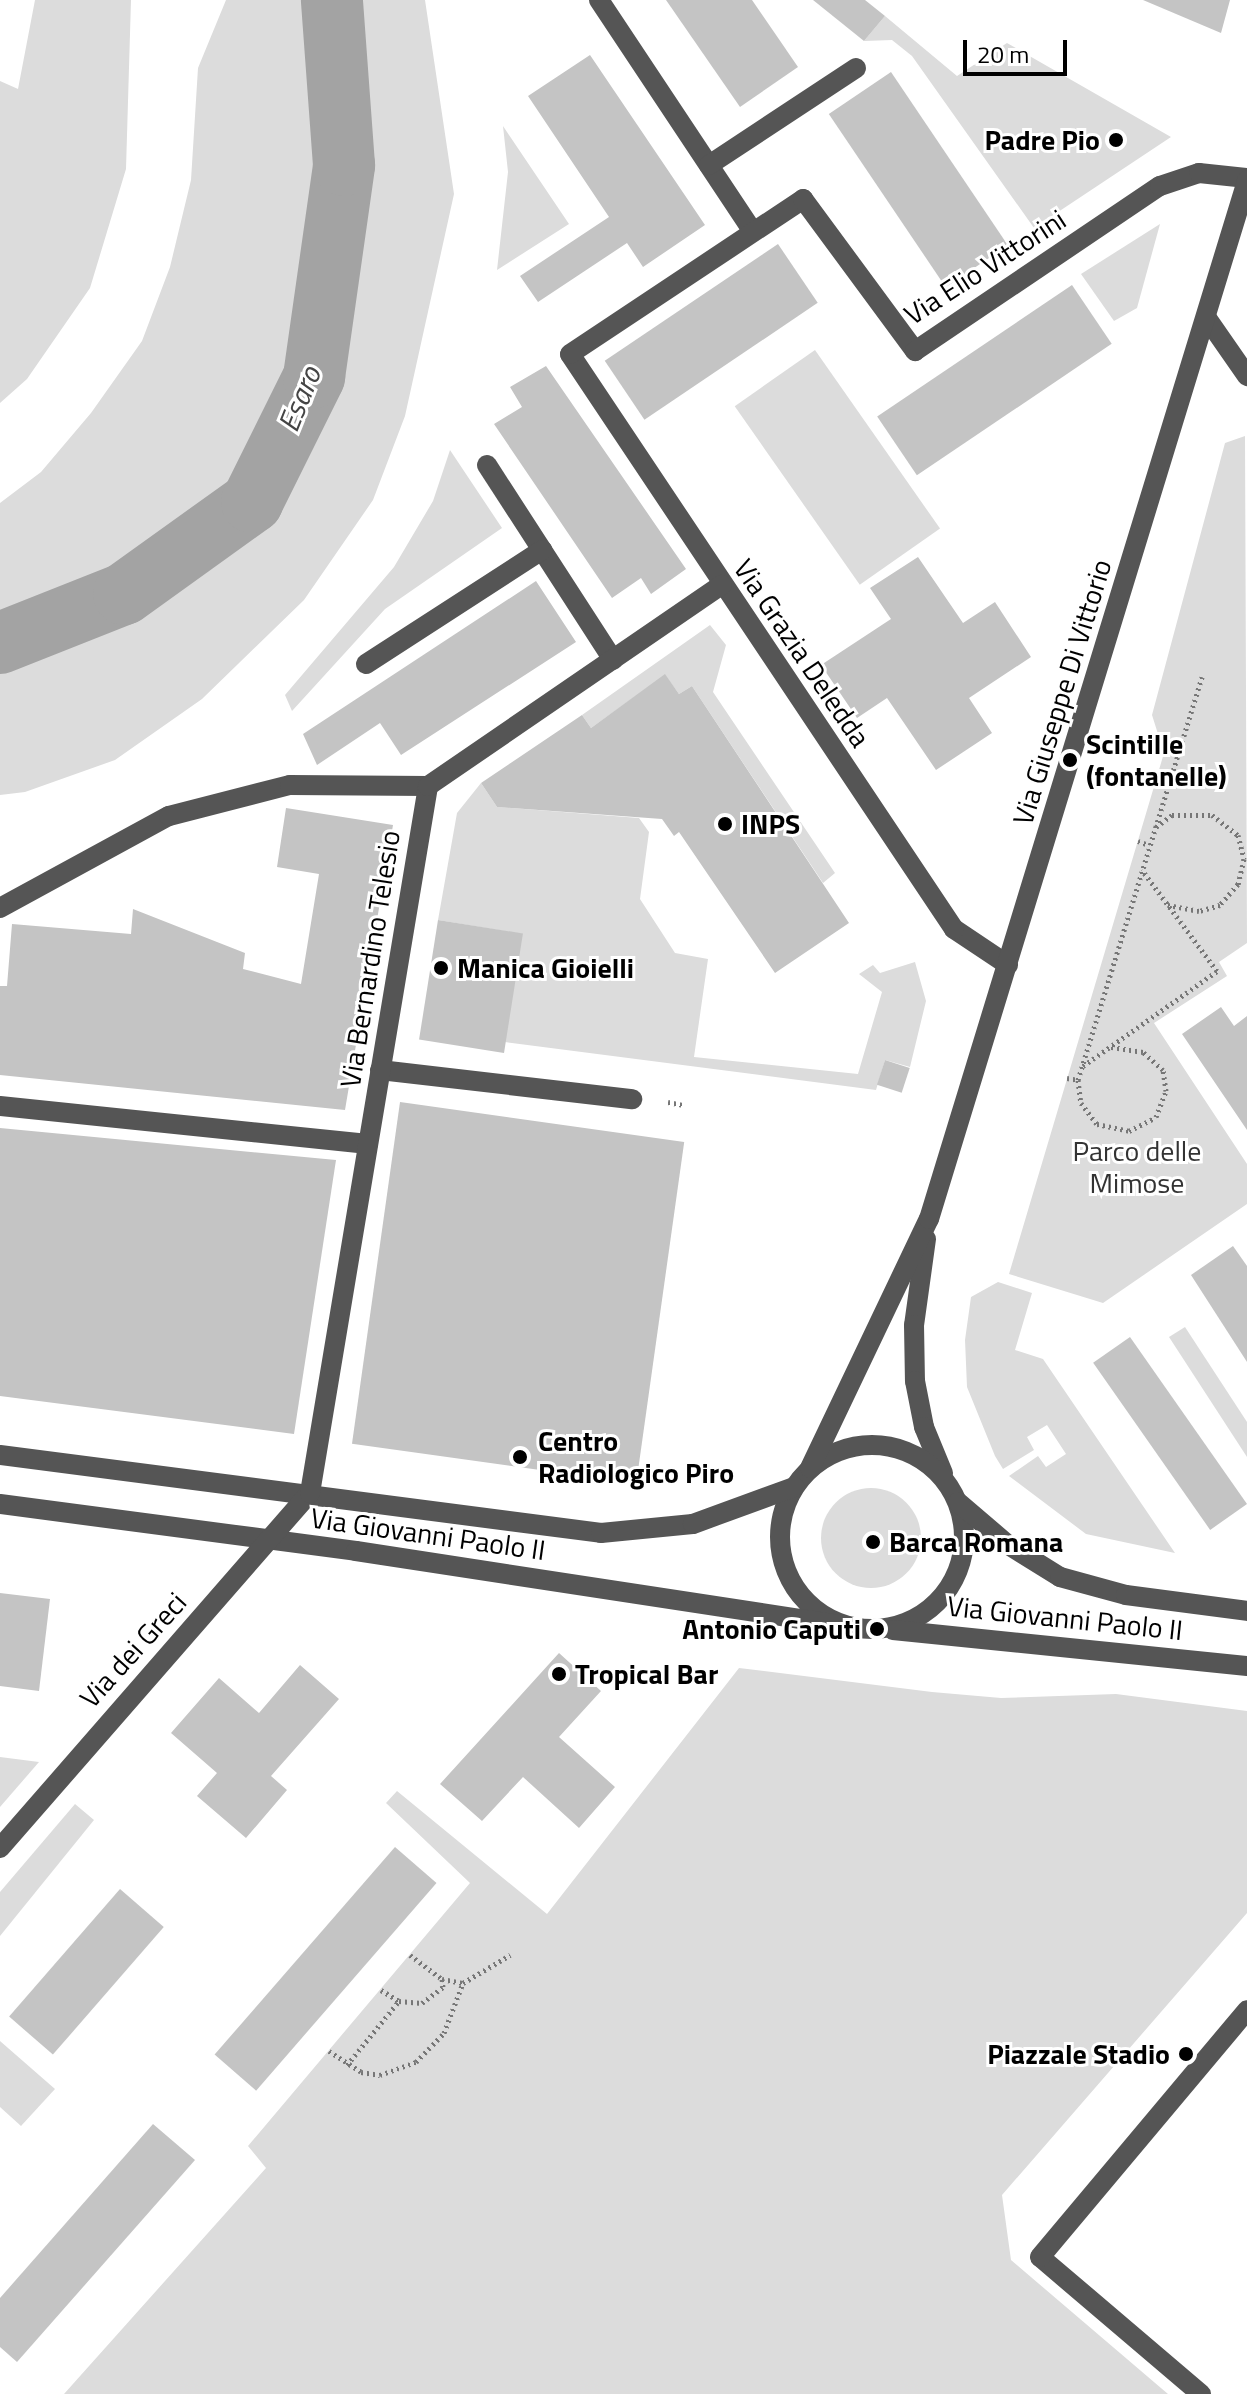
<!DOCTYPE html>
<html>
<head>
<meta charset="utf-8">
<style>
  body { margin:0 }
  #map { position:relative; width:1247px; height:2394px; overflow:hidden; background:#fff; font-family:"Titillium Web",sans-serif }
  div>[style] { position:absolute }
  .green>* { inset:0; background:#dcdcdc; transform-origin:0 0 }
  .round { border-radius:50% }
  .river>* { height:62px; margin:-31px; padding:0 31px; transform-origin:31px; border-radius:31px; background:#a3a3a3 }
  .building>* { inset:0; background:#c4c4c4; transform-origin:0 0 }
  .path>* { height:5px; margin-top:-2.5px; transform-origin:0; background:repeating-linear-gradient(90deg,#777 0 2px,transparent 0 6px) }
  .minor>* { height:20px; margin:-10px; padding:0 10px; transform-origin:10px; border-radius:10px; background:#555 }
  .minor>.ring { margin:-10px; padding:0; box-sizing:content-box; background:none; border:20px solid #555; border-radius:50% }
  .dots>* { width:22px; height:22px; translate:-50% -50%; box-sizing:border-box; border:4px solid #fff; border-radius:50% }
  span { translate:-50% -50%; white-space:nowrap; text-align:center; line-height:1.15; -webkit-text-stroke:6px #fff; paint-order:stroke }
  .poi-label { font-size:28px; color:#000; font-weight:700 }
  .right { translate:-100% -50%; text-align:right }
  .left { translate:0 -50%; text-align:left }
  .street-label { font-size:28px; color:#000 }
  .park-label { font-size:28px; color:#333 }
  .water-label { font-size:30px; color:#444; font-style:italic }
  .scale { position:absolute; left:963px; top:40px; width:104px; height:36px; box-sizing:border-box; border:4px solid #000; border-top:0; padding-left:10px; font-size:24px; line-height:28px; white-space:nowrap; color:#000; -webkit-text-stroke:6px #fff; paint-order:stroke }
</style>
</head>
<body>
<div id="map">
  <div class="green">
    <i style="clip-path:polygon(35px 0,131px 0,126px 169px,90px 288px,27px 379px,0 403px,0 81px,18px 89px)"></i>
    <i style="clip-path:polygon(226px 0,425px 0,454px 194px,405px 416px,373px 500px,304px 600px,202px 699px,115px 760px,25px 792px,0 795px,0 503px,41px 472px,91px 413px,142px 341px,170px 267px,191px 180px,198px 68px)"></i>
    <i style="clip-path:polygon(885px 16px,957px 76px,1007px 43px,1171px 137px,1034px 228px,912px 56px,892px 40px,864px 41px)"></i>
    <i style="clip-path:polygon(503px 126px,569px 224px,497px 270px,508px 172px)"></i>
    <i style="clip-path:polygon(1160px 224px,1137px 308px,1114px 321px,1081px 274px)"></i>
    <i style="left:815px;top:350px;width:218px;height:98px;rotate:55deg"></i>
    <i style="clip-path:polygon(1245px 436px,1247px 943px,1219px 962px,1227px 976px,1154px 1023px,1247px 1164px,1247px 1204px,1103px 1303px,1009px 1274px,1164px 753px,1152px 715px,1225px 443px)"></i>
    <i style="clip-path:polygon(450px 450px,502px 528px,385px 609px,292px 711px,285px 695px,394px 567px,433px 501px)"></i>
    <i style="clip-path:polygon(710px 625px,726px 645px,713px 692px,835px 873px,823px 883px,692px 686px,679px 694px,665px 675px,591px 728px,582px 715px)"></i>
    <i style="clip-path:polygon(481px 783px,497px 807px,639px 818px,649px 832px,640px 899px,675px 953px,708px 959px,694px 1057px,858px 1074px,882px 992px,859px 974px,873px 965px,880px 973px,915px 962px,926px 1001px,910px 1067px,885px 1060px,876px 1090px,505px 1042px,522px 934px,438px 920px,457px 813px)"></i>
    <i style="clip-path:polygon(998px 1282px,1032px 1293px,1015px 1350px,1043px 1359px,1175px 1553px,1086px 1534px,1009px 1476px,1038px 1456px,1046px 1467px,1066px 1454px,1047px 1425px,1027px 1437px,1034px 1450px,1003px 1469px,995px 1456px,967px 1387px,965px 1340px,971px 1297px)"></i>
    <i style="clip-path:polygon(1185px 1327px,1247px 1422px,1247px 1457px,1169px 1337px)"></i>
    <i class="round" style="left:821px;top:1488px;width:100px;height:100px"></i>
    <i style="clip-path:polygon(739px 1668px,932px 1692px,1001px 1698px,1116px 1694px,1247px 1711px,1247px 1913px,1002px 2195px,1011px 2260px,1168px 2394px,64px 2394px,266px 2168px,248px 2146px,470px 1883px,386px 1803px,397px 1791px,547px 1914px)"></i>
    <i style="clip-path:polygon(0 1757px,39px 1762px,0 1807px)"></i>
    <i style="clip-path:polygon(75px 1804px,94px 1820px,0 1936px,0 1892px)"></i>
    <i style="clip-path:polygon(0 2041px,55px 2089px,21px 2126px,0 2107px)"></i>
  </div>
  <div class="river">
    <i style="left:0;top:643px;width:133px;rotate:-21.6deg"></i>
    <i style="left:124px;top:594px;width:158px;rotate:-35.7deg"></i>
    <i style="left:252px;top:502px;width:140px;rotate:-63.6deg"></i>
    <i style="left:314px;top:377px;width:214px;rotate:-81.9deg"></i>
    <i style="left:344px;top:165px;width:165px;rotate:-94.2deg"></i>
  </div>
  <div class="building">
    <i style="clip-path:polygon(666px 0,752px 0,798px 67px,740px 107px)"></i>
    <i style="clip-path:polygon(813px 0,865px 0,885px 16px,864px 41px)"></i>
    <i style="clip-path:polygon(1143px 0,1230px 0,1221px 33px)"></i>
    <i style="clip-path:polygon(590px 55px,705px 225px,643px 267px,627px 243px,538px 302px,520px 276px,609px 217px,528px 96px)"></i>
    <i style="left:891px;top:72px;width:209px;height:75px;rotate:56deg"></i>
    <i style="left:778px;top:244px;width:71px;height:209px;rotate:56deg"></i>
    <i style="left:1072px;top:285px;width:71px;height:235px;rotate:56deg"></i>
    <i style="clip-path:polygon(546px 366px,686px 569px,651px 594px,641px 578px,612px 598px,494px 424px,522px 407px,510px 387px)"></i>
    <i style="clip-path:polygon(918px 557px,963px 623px,995px 602px,1031px 657px,969px 698px,992px 733px,936px 770px,887px 698px,857px 718px,821px 665px,891px 619px,870px 588px)"></i>
    <i style="clip-path:polygon(536px 581px,576px 642px,401px 755px,380px 723px,317px 765px,303px 734px)"></i>
    <i style="clip-path:polygon(665px 674px,679px 694px,692px 686px,849px 923px,775px 973px,679px 832px,674px 836px,662px 819px,497px 807px,481px 783px,582px 715px,591px 728px)"></i>
    <i style="clip-path:polygon(286px 808px,393px 825px,345px 1110px,0 1075px,0 986px,7px 986px,12px 924px,131px 934px,133px 909px,245px 953px,243px 969px,301px 984px,319px 874px,277px 867px)"></i>
    <i style="left:438px;top:920px;width:86px;height:121px;rotate:9deg"></i>
    <i style="clip-path:polygon(1221px 1007px,1234px 1026px,1247px 1016px,1247px 1130px,1182px 1034px)"></i>
    <i style="left:885px;top:1060px;width:26px;height:26px;rotate:18deg"></i>
    <i style="left:400px;top:1102px;width:287px;height:345px;rotate:8deg"></i>
    <i style="clip-path:polygon(0 1128px,336px 1160px,294px 1434px,0 1396px)"></i>
    <i style="clip-path:polygon(1233px 1246px,1247px 1266px,1247px 1362px,1191px 1275px)"></i>
    <i style="left:1130px;top:1337px;width:204px;height:45px;rotate:55deg"></i>
    <i style="clip-path:polygon(0 1593px,50px 1599px,39px 1691px,0 1686px)"></i>
    <i style="clip-path:polygon(559px 1653px,601px 1691px,559px 1737px,615px 1787px,579px 1828px,523px 1777px,482px 1821px,440px 1784px)"></i>
    <i style="clip-path:polygon(300px 1665px,339px 1699px,271px 1776px,287px 1790px,246px 1838px,197px 1796px,217px 1773px,171px 1733px,219px 1678px,259px 1713px)"></i>
    <i style="left:395px;top:1847px;width:55px;height:275px;rotate:41deg"></i>
    <i style="left:120px;top:1889px;width:58px;height:169px;rotate:41deg"></i>
    <i style="clip-path:polygon(153px 2124px,195px 2160px,17px 2362px,0 2347px,0 2298px)"></i>
  </div>
  <div class="path">
    <i style="left:1156px;top:827px;width:20px;rotate:-37deg"></i>
    <i style="left:1172px;top:815px;width:40px"></i>
    <i style="left:1212px;top:815px;width:33px;rotate:38deg"></i>
    <i style="left:1238px;top:835px;width:25px;rotate:76deg"></i>
    <i style="left:1244px;top:859px;width:26px;rotate:103deg"></i>
    <i style="left:1238px;top:884px;width:28px;rotate:131deg"></i>
    <i style="left:1220px;top:905px;width:22px;rotate:164deg"></i>
    <i style="left:1199px;top:911px;width:32px;rotate:-169deg"></i>
    <i style="left:1138px;top:841px;width:12px;rotate:20deg"></i>
    <i style="left:1083px;top:1066px;width:164px;rotate:-35.3deg"></i>
    <i style="left:1217px;top:971px;width:126px;rotate:-126.6deg"></i>
    <i style="left:1067px;top:1078px;width:11px;rotate:10deg"></i>
    <i style="left:1078px;top:1080px;width:422px;rotate:-72.9deg"></i>
    <i style="left:1078px;top:1080px;width:23px;rotate:83deg"></i>
    <i style="left:1081px;top:1103px;width:26px;rotate:53deg"></i>
    <i style="left:1097px;top:1124px;width:33px;rotate:12deg"></i>
    <i style="left:1129px;top:1131px;width:30px;rotate:-27deg"></i>
    <i style="left:1156px;top:1117px;width:28px;rotate:-69deg"></i>
    <i style="left:1166px;top:1091px;width:21px;rotate:-98deg"></i>
    <i style="left:1163px;top:1070px;width:27px;rotate:-138deg"></i>
    <i style="left:1143px;top:1052px;width:33px;rotate:-171deg"></i>
    <i style="left:668px;top:1102px;width:15px;rotate:11deg"></i>
    <i style="left:410px;top:1955px;width:40px;rotate:37deg"></i>
    <i style="left:442px;top:1979px;width:21px;rotate:11deg"></i>
    <i style="left:463px;top:1983px;width:55px;rotate:-30.8deg"></i>
    <i style="left:381px;top:1990px;width:21px;rotate:31deg"></i>
    <i style="left:399px;top:2001px;width:23px;rotate:5deg"></i>
    <i style="left:422px;top:2003px;width:26px;rotate:-37deg"></i>
    <i style="left:443px;top:1987px;width:8px;rotate:-97deg"></i>
    <i style="left:329px;top:2051px;width:38px;rotate:33deg"></i>
    <i style="left:361px;top:2072px;width:19px;rotate:9deg"></i>
    <i style="left:380px;top:2075px;width:38px;rotate:-20deg"></i>
    <i style="left:416px;top:2062px;width:40px;rotate:-46deg"></i>
    <i style="left:444px;top:2033px;width:53px;rotate:-69.2deg"></i>
    <i style="left:347px;top:2065px;width:82px;rotate:-50.9deg"></i>
  </div>
  <div class="minor">
    <i style="left:599px;top:0;width:278px;rotate:56.4deg"></i>
    <i style="left:709px;top:165px;width:176px;rotate:-33.4deg"></i>
    <i style="left:1206px;top:317px;width:72px;rotate:55.2deg"></i>
    <i style="left:487px;top:465px;width:232px;rotate:57.1deg"></i>
    <i style="left:366px;top:664px;width:210px;rotate:-32.9deg"></i>
    <i style="left:0;top:908px;width:192px;rotate:-28.6deg"></i>
    <i style="left:169px;top:816px;width:125px;rotate:-14.4deg"></i>
    <i style="left:290px;top:785px;width:138px;rotate:0.4deg"></i>
    <i style="left:1008px;top:965px;width:65px;rotate:-146.3deg"></i>
    <i style="left:954px;top:929px;width:691px;rotate:-123.74deg"></i>
    <i style="left:570px;top:354px;width:280px;rotate:-33.6deg"></i>
    <i style="left:803px;top:199px;width:189px;rotate:53.6deg"></i>
    <i style="left:915px;top:351px;width:295px;rotate:-34deg"></i>
    <i style="left:1160px;top:186px;width:41px;rotate:-18.4deg"></i>
    <i style="left:1199px;top:173px;width:48px;rotate:5.9deg"></i>
    <i style="left:380px;top:1070px;width:254px;rotate:6.6deg"></i>
    <i style="left:0;top:1106px;width:370px;rotate:5.9deg"></i>
    <i style="left:926px;top:1239px;width:87px;rotate:97.9deg"></i>
    <i style="left:914px;top:1325px;width:56px;rotate:89deg"></i>
    <i style="left:915px;top:1381px;width:47px;rotate:78.9deg"></i>
    <i style="left:924px;top:1427px;width:50px;rotate:67.6deg"></i>
    <i class="ring" style="left:780px;top:1445px;width:164px;height:164px"></i>
    <i style="left:0;top:1455px;width:606px;rotate:7.39deg"></i>
    <i style="left:601px;top:1533px;width:92px;rotate:-5.6deg"></i>
    <i style="left:693px;top:1524px;width:108px;rotate:-20.1deg"></i>
    <i style="left:810px;top:1468px;width:276px;rotate:-64.5deg"></i>
    <i style="left:929px;top:1219px;width:1086px;rotate:-72.97deg"></i>
    <i style="left:958px;top:1502px;width:65px;rotate:40.6deg"></i>
    <i style="left:1007px;top:1544px;width:62px;rotate:31.9deg"></i>
    <i style="left:1060px;top:1577px;width:68px;rotate:15.3deg"></i>
    <i style="left:1126px;top:1595px;width:122px;rotate:7.5deg"></i>
    <i style="left:0;top:1504px;width:359px;rotate:7.5deg"></i>
    <i style="left:356px;top:1551px;width:498px;rotate:8.7deg"></i>
    <i style="left:893px;top:1630px;width:356px;rotate:5.8deg"></i>
    <i style="left:0;top:1848px;width:471px;rotate:-48.9deg"></i>
    <i style="left:310px;top:1493px;width:717px;rotate:-80.52deg"></i>
    <i style="left:428px;top:786px;width:356px;rotate:-34.4deg"></i>
    <i style="left:1201px;top:2394px;width:211px;rotate:-139.6deg"></i>
    <i style="left:1040px;top:2257px;width:322px;rotate:-50deg"></i>
  </div>
  <div class="dots">
    <i style="left:1116px;top:140px;background:#000"></i>
    <i style="left:1070px;top:760px;background:#000"></i>
    <i style="left:725px;top:824px;background:#000"></i>
    <i style="left:441px;top:968px;background:#000"></i>
    <i style="left:520px;top:1457px;background:#000"></i>
    <i style="left:873px;top:1542px;background:#000"></i>
    <i style="left:877px;top:1629px;background:#000"></i>
    <i style="left:559px;top:1674px;background:#000"></i>
    <i style="left:1186px;top:2054px;background:#000"></i>
  </div>
  <div class="poi-label">
    <span class="right" style="left:1100px;top:140px">Padre Pio</span>
    <span class="left" style="left:1086px;top:760px">Scintille<br>(fontanelle)</span>
    <span class="left" style="left:741px;top:824px">INPS</span>
    <span class="left" style="left:457px;top:968px">Manica Gioielli</span>
    <span class="left" style="left:538px;top:1457px">Centro<br>Radiologico Piro</span>
    <span class="left" style="left:889px;top:1542px">Barca Romana</span>
    <span class="right" style="left:861px;top:1629px">Antonio Caputi</span>
    <span class="left" style="left:575px;top:1674px">Tropical Bar</span>
    <span class="right" style="left:1170px;top:2054px">Piazzale Stadio</span>
  </div>
  <div class="street-label">
    <span style="left:985px;top:267px;rotate:-33deg">Via Elio Vittorini</span>
    <span style="left:802px;top:653px;rotate:56deg">Via Grazia Deledda</span>
    <span style="left:1062px;top:692px;rotate:-73deg">Via Giuseppe Di Vittorio</span>
    <span style="left:370px;top:959px;rotate:-81deg">Via Bernardino Telesio</span>
    <span style="left:428px;top:1534px;rotate:8deg">Via Giovanni Paolo II</span>
    <span style="left:1065px;top:1618px;rotate:6deg">Via Giovanni Paolo II</span>
    <span style="left:133px;top:1650px;rotate:-48deg">Via dei Greci</span>
  </div>
  <div class="park-label">
    <span style="left:1137px;top:1167px">Parco delle<br>Mimose</span>
  </div>
  <div class="water-label">
    <span style="left:299px;top:399px;rotate:-68deg">Esaro</span>
  </div>
  <div class="scale">20 m</div>
</div>
</body>
</html>
